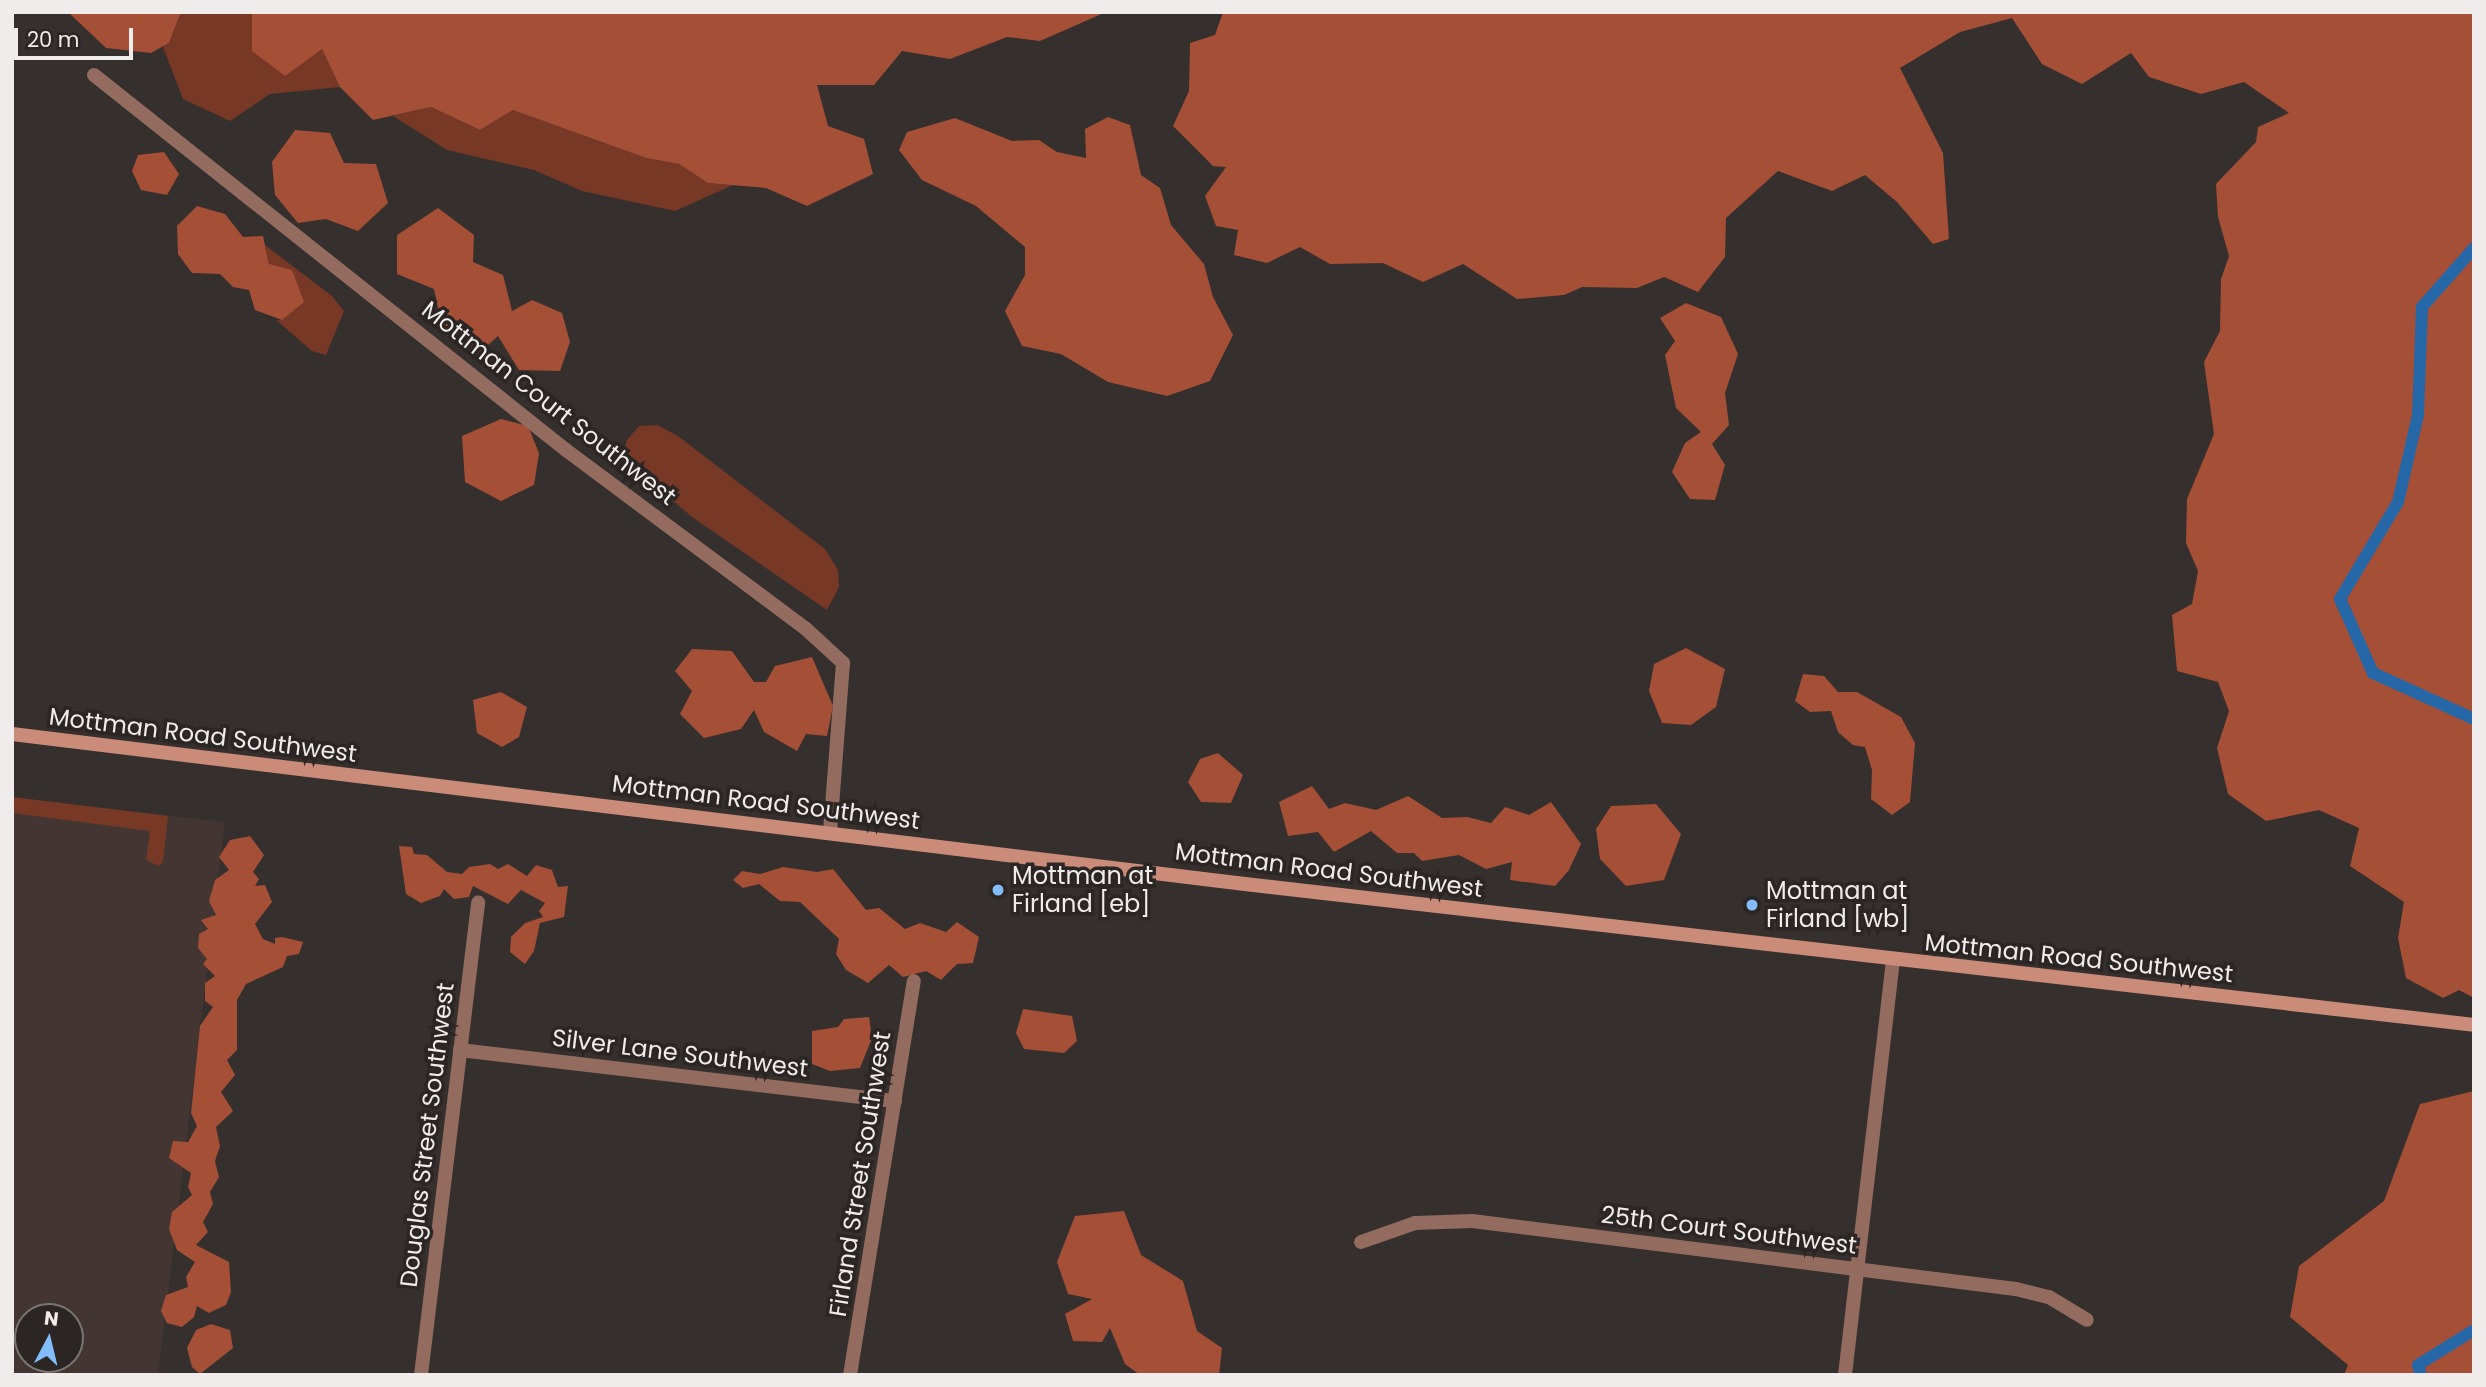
<!DOCTYPE html>
<html>
<head>
<meta charset="utf-8">
<style>
  body { margin:0 }
  #map { position:relative; width:2486px; height:1387px; overflow:hidden; background:#352f2d; font-family:Poppins,sans-serif }
  div>[style] { position:absolute }
  .built>* { inset:0; background:#433632 }
  .green>* { inset:0; background:#773826 }
  .forest>* { inset:0; background:#a64f37 }
  .stream>* { height:12px; margin:-6px; padding:0 6px; transform-origin:6px; border-radius:6px; background:#2667a7 }
  .street>* { height:14px; margin:-7px; padding:0 7px; transform-origin:7px; border-radius:7px; background:#936b5f }
  .secondary>* { height:14px; margin:-7px; padding:0 7px; transform-origin:7px; border-radius:7px; background:#ca8b79 }
  .dots>* { width:19px; height:19px; translate:-50% -50%; box-sizing:border-box; border:4px solid #2b2524; border-radius:50% }
  span { translate:-50% -50%; white-space:nowrap; text-align:center; line-height:1.15; -webkit-text-stroke:7px #2b2524; paint-order:stroke }
  .street-label { font-size:24px; color:#f0eceb }
  .poi-label { font-size:24px; color:#f0eceb }
  .left { translate:0 -50%; text-align:left }
  .frame { position:absolute; inset:0; border:14px solid #f0eceb; pointer-events:none }
  .north { position:absolute; left:14px; top:1303px; width:70px; height:70px; box-sizing:border-box; background:#2b2524; border:2px solid #7a7574; border-radius:50%; rotate:7deg; font-size:19px; font-weight:700; line-height:28px; text-align:center; color:#f0eceb }
  .north::after { content:''; display:block; margin:auto; width:24px; height:32px; background:#83bcfb; clip-path:polygon(50% 0,100% 100%,50% 72%,0 100%) }
  .scale { position:absolute; left:14px; top:28px; width:119px; height:32px; box-sizing:border-box; border:4px solid #f0eceb; border-top:0; padding-left:9px; font-size:21px; line-height:24px; white-space:nowrap; color:#f0eceb; -webkit-text-stroke:5px #2b2524; paint-order:stroke }
</style>
</head>
<body>
<div id="map">
  <div class="built">
    <i style="clip-path:polygon(evenodd,12px 797px,225px 822px,158px 1375px,12px 1375px,12px 797px,28px 1317px,70px 1317px,70px 1359px,28px 1359px,28px 1317px)"></i>
  </div>
  <div class="green">
    <i style="clip-path:polygon(181px 12px,252px 12px,252px 51px,322px 49px,340px 87px,270px 94px,230px 121px,183px 99px,163px 47px,169px 43px)"></i>
    <i style="clip-path:polygon(431px 107px,480px 130px,513px 110px,646px 158px,679px 164px,708px 183px,733px 185px,675px 211px,582px 191px,534px 170px,447px 150px,393px 116px)"></i>
    <i style="clip-path:polygon(265px 245px,332px 296px,344px 311px,326px 355px,312px 351px,276px 320px,282px 320px)"></i>
    <i style="clip-path:polygon(657px 425px,678px 436px,825px 549px,838px 570px,839px 587px,827px 610px,692px 517px,622px 457px,627px 440px,639px 426px)"></i>
    <i style="clip-path:polygon(12px 797px,168px 816px,163px 862px,159px 866px,146px 860px,150px 831px,12px 813px)"></i>
  </div>
  <div class="forest">
    <i style="clip-path:polygon(68px 12px,181px 12px,169px 43px,151px 53px,106px 48px)"></i>
    <i style="clip-path:polygon(252px 12px,1106px 12px,1040px 41px,1007px 37px,950px 59px,902px 51px,874px 85px,817px 85px,828px 126px,864px 139px,873px 174px,807px 206px,766px 188px,708px 183px,679px 164px,646px 158px,513px 110px,480px 130px,431px 107px,373px 120px,340px 87px,322px 49px,285px 76px,252px 51px)"></i>
    <i style="clip-path:polygon(1223px 12px,2474px 12px,2474px 998px,2459px 990px,2443px 998px,2406px 978px,2398px 938px,2404px 902px,2350px 866px,2359px 828px,2319px 810px,2266px 821px,2228px 794px,2217px 748px,2229px 711px,2218px 682px,2177px 671px,2172px 615px,2192px 604px,2198px 571px,2186px 543px,2187px 499px,2214px 434px,2204px 362px,2220px 331px,2221px 279px,2229px 256px,2218px 217px,2216px 184px,2256px 142px,2258px 127px,2289px 113px,2244px 82px,2201px 94px,2149px 77px,2131px 53px,2082px 84px,2042px 64px,2012px 18px,1960px 32px,1900px 68px,1943px 153px,1949px 239px,1933px 244px,1897px 202px,1865px 175px,1832px 191px,1778px 171px,1726px 218px,1725px 257px,1698px 292px,1664px 277px,1637px 288px,1582px 287px,1564px 295px,1517px 299px,1463px 264px,1423px 282px,1383px 263px,1330px 264px,1300px 247px,1267px 263px,1234px 255px,1238px 230px,1216px 226px,1205px 196px,1226px 167px,1213px 166px,1173px 126px,1189px 91px,1190px 43px,1215px 35px)"></i>
    <i style="clip-path:polygon(1108px 117px,1130px 125px,1141px 175px,1160px 188px,1171px 225px,1204px 264px,1213px 297px,1233px 335px,1210px 381px,1167px 396px,1108px 382px,1061px 354px,1022px 346px,1005px 311px,1025px 275px,1025px 247px,976px 206px,922px 180px,899px 150px,907px 132px,955px 118px,1012px 141px,1039px 140px,1057px 152px,1086px 158px,1085px 129px)"></i>
    <i style="clip-path:polygon(295px 130px,330px 133px,344px 163px,376px 164px,388px 203px,358px 231px,326px 219px,298px 223px,275px 195px,272px 162px)"></i>
    <i style="clip-path:polygon(164px 152px,179px 174px,167px 195px,141px 190px,132px 171px,138px 155px)"></i>
    <i style="clip-path:polygon(197px 206px,225px 214px,243px 237px,263px 236px,269px 264px,292px 270px,304px 302px,282px 320px,255px 310px,249px 290px,233px 287px,220px 274px,192px 273px,178px 254px,177px 226px)"></i>
    <i style="clip-path:polygon(438px 208px,474px 235px,473px 262px,503px 275px,512px 311px,532px 300px,562px 313px,570px 342px,560px 371px,519px 370px,498px 336px,476px 356px,443px 332px,434px 289px,397px 274px,397px 235px)"></i>
    <i style="clip-path:polygon(1686px 303px,1721px 317px,1738px 354px,1725px 393px,1729px 425px,1712px 444px,1725px 465px,1715px 500px,1690px 499px,1672px 472px,1685px 443px,1701px 432px,1676px 408px,1665px 355px,1675px 341px,1660px 318px)"></i>
    <i style="clip-path:polygon(501px 419px,528px 426px,539px 453px,534px 485px,501px 501px,465px 482px,462px 436px)"></i>
    <i style="clip-path:polygon(1686px 648px,1725px 669px,1716px 707px,1691px 725px,1662px 723px,1649px 691px,1654px 664px)"></i>
    <i style="clip-path:polygon(692px 649px,732px 651px,754px 682px,766px 682px,775px 666px,812px 657px,833px 706px,827px 736px,806px 734px,797px 751px,764px 732px,754px 710px,741px 729px,704px 738px,680px 714px,692px 691px,675px 671px)"></i>
    <i style="clip-path:polygon(1803px 674px,1824px 676px,1838px 692px,1857px 692px,1901px 717px,1915px 743px,1910px 802px,1892px 815px,1871px 799px,1872px 770px,1865px 747px,1853px 745px,1838px 732px,1831px 711px,1810px 712px,1795px 701px)"></i>
    <i style="clip-path:polygon(501px 692px,527px 707px,519px 737px,502px 747px,477px 733px,473px 700px)"></i>
    <i style="clip-path:polygon(1218px 753px,1243px 775px,1231px 803px,1201px 802px,1188px 782px,1200px 759px)"></i>
    <i style="clip-path:polygon(1312px 786px,1329px 809px,1345px 803px,1376px 810px,1408px 796px,1442px 818px,1467px 817px,1491px 823px,1505px 807px,1529px 815px,1551px 802px,1581px 844px,1569px 870px,1555px 886px,1510px 880px,1512px 862px,1486px 869px,1459px 855px,1422px 861px,1414px 853px,1397px 853px,1371px 831px,1334px 852px,1318px 832px,1288px 836px,1279px 802px)"></i>
    <i style="clip-path:polygon(1656px 804px,1681px 834px,1664px 880px,1626px 886px,1600px 859px,1596px 829px,1611px 806px)"></i>
    <i style="clip-path:polygon(250px 836px,264px 855px,253px 872px,259px 879px,255px 886px,265px 885px,272px 902px,255px 924px,263px 939px,275px 944px,275px 938px,282px 937px,303px 942px,299px 954px,287px 956px,283px 967px,246px 984px,237px 1000px,237px 1050px,227px 1060px,235px 1075px,221px 1092px,233px 1111px,216px 1127px,220px 1146px,215px 1161px,219px 1177px,210px 1192px,213px 1204px,203px 1222px,208px 1232px,196px 1245px,229px 1262px,231px 1292px,226px 1305px,209px 1313px,197px 1306px,194px 1317px,182px 1327px,167px 1323px,161px 1311px,166px 1295px,188px 1287px,186px 1277px,195px 1262px,177px 1250px,169px 1229px,172px 1212px,192px 1195px,188px 1187px,191px 1173px,169px 1158px,173px 1141px,188px 1142px,197px 1126px,191px 1113px,200px 1026px,213px 1007px,205px 1001px,205px 983px,215px 976px,203px 964px,207px 959px,198px 948px,199px 934px,208px 929px,201px 920px,216px 915px,209px 901px,215px 880px,229px 870px,219px 857px,230px 840px)"></i>
    <i style="clip-path:polygon(399px 846px,412px 847px,414px 854px,427px 855px,447px 872px,462px 874px,469px 867px,490px 864px,498px 869px,508px 864px,527px 876px,536px 865px,552px 870px,558px 887px,568px 886px,564px 917px,540px 923px,534px 951px,525px 964px,510px 952px,511px 937px,525px 923px,543px 917px,539px 911px,545px 903px,521px 890px,508px 904px,473px 886px,469px 897px,454px 899px,444px 889px,440px 896px,421px 903px,406px 894px)"></i>
    <i style="clip-path:polygon(783px 867px,817px 872px,833px 869px,866px 910px,879px 908px,905px 929px,920px 923px,946px 932px,957px 922px,979px 937px,973px 963px,957px 964px,941px 980px,926px 971px,903px 977px,889px 965px,868px 983px,846px 970px,836px 954px,839px 939px,800px 902px,780px 901px,759px 884px,743px 888px,733px 880px,742px 871px,760px 874px)"></i>
    <i style="clip-path:polygon(1023px 1009px,1072px 1016px,1077px 1041px,1064px 1053px,1024px 1049px,1016px 1033px)"></i>
    <i style="clip-path:polygon(869px 1017px,872px 1038px,860px 1068px,830px 1071px,812px 1064px,812px 1031px,838px 1027px,844px 1019px)"></i>
    <i style="clip-path:polygon(2474px 1091px,2474px 1375px,2344px 1375px,2348px 1365px,2290px 1317px,2299px 1266px,2384px 1201px,2420px 1104px)"></i>
    <i style="clip-path:polygon(1124px 1211px,1141px 1255px,1183px 1281px,1197px 1331px,1222px 1348px,1219px 1375px,1140px 1375px,1125px 1364px,1110px 1328px,1102px 1342px,1073px 1341px,1065px 1314px,1092px 1299px,1068px 1294px,1057px 1262px,1075px 1216px)"></i>
    <i style="clip-path:polygon(211px 1324px,230px 1330px,233px 1348px,200px 1374px,192px 1367px,187px 1348px,196px 1330px)"></i>
  </div>
  <div class="stream">
    <i style="left:2474px;top:248px;width:79px;rotate:131.4deg"></i>
    <i style="left:2422px;top:307px;width:108px;rotate:92.1deg"></i>
    <i style="left:2418px;top:415px;width:89px;rotate:102.9deg"></i>
    <i style="left:2398px;top:502px;width:113px;rotate:120.9deg"></i>
    <i style="left:2340px;top:599px;width:81px;rotate:66deg"></i>
    <i style="left:2373px;top:673px;width:111px;rotate:24.5deg"></i>
    <i style="left:2421px;top:1375px;width:10px;rotate:-107deg"></i>
    <i style="left:2418px;top:1365px;width:66px;rotate:-32deg"></i>
  </div>
  <div class="street">
    <i style="left:94px;top:75px;width:603px;rotate:38.47deg"></i>
    <i style="left:566px;top:450px;width:298px;rotate:36.7deg"></i>
    <i style="left:805px;top:628px;width:52px;rotate:42.6deg"></i>
    <i style="left:843px;top:663px;width:169px;rotate:94.4deg"></i>
    <i style="left:460px;top:1050px;width:438px;rotate:6.7deg"></i>
    <i style="left:1361px;top:1242px;width:57px;rotate:-19.4deg"></i>
    <i style="left:1415px;top:1223px;width:57px;rotate:-2deg"></i>
    <i style="left:1472px;top:1221px;width:548px;rotate:7.13deg"></i>
    <i style="left:2016px;top:1289px;width:34px;rotate:14deg"></i>
    <i style="left:2049px;top:1297px;width:44px;rotate:31.2deg"></i>
    <i style="left:421px;top:1375px;width:476px;rotate:-83.1deg"></i>
    <i style="left:850px;top:1375px;width:399px;rotate:-80.8deg"></i>
    <i style="left:1845px;top:1375px;width:418px;rotate:-83.4deg"></i>
  </div>
  <div class="secondary">
    <i style="left:12px;top:734px;width:1242px;rotate:6.94deg"></i>
    <i style="left:1245px;top:884px;width:1237px;rotate:6.54deg"></i>
  </div>
  <div class="dots">
    <i style="left:998px;top:890px;background:#83bcfb"></i>
    <i style="left:1752px;top:905px;background:#83bcfb"></i>
  </div>
  <div class="street-label">
    <span style="left:549px;top:403px;rotate:38deg">Mottman Court Southwest</span>
    <span style="left:203px;top:735px;rotate:7deg">Mottman Road Southwest</span>
    <span style="left:766px;top:802px;rotate:7deg">Mottman Road Southwest</span>
    <span style="left:1329px;top:870px;rotate:7deg">Mottman Road Southwest</span>
    <span style="left:2079px;top:958px;rotate:6deg">Mottman Road Southwest</span>
    <span style="left:680px;top:1053px;rotate:7deg">Silver Lane Southwest</span>
    <span style="left:427px;top:1135px;rotate:-83deg">Douglas Street Southwest</span>
    <span style="left:860px;top:1174px;rotate:-81deg">Firland Street Southwest</span>
    <span style="left:1729px;top:1230px;rotate:7deg">25th Court Southwest</span>
  </div>
  <div class="poi-label">
    <span class="left" style="left:1012px;top:890px">Mottman at<br>Firland [eb]</span>
    <span class="left" style="left:1766px;top:905px">Mottman at<br>Firland [wb]</span>
  </div>
  <div class="frame"></div>
  <div class="north">N</div>
  <div class="scale">20 m</div>
</div>
</body>
</html>
